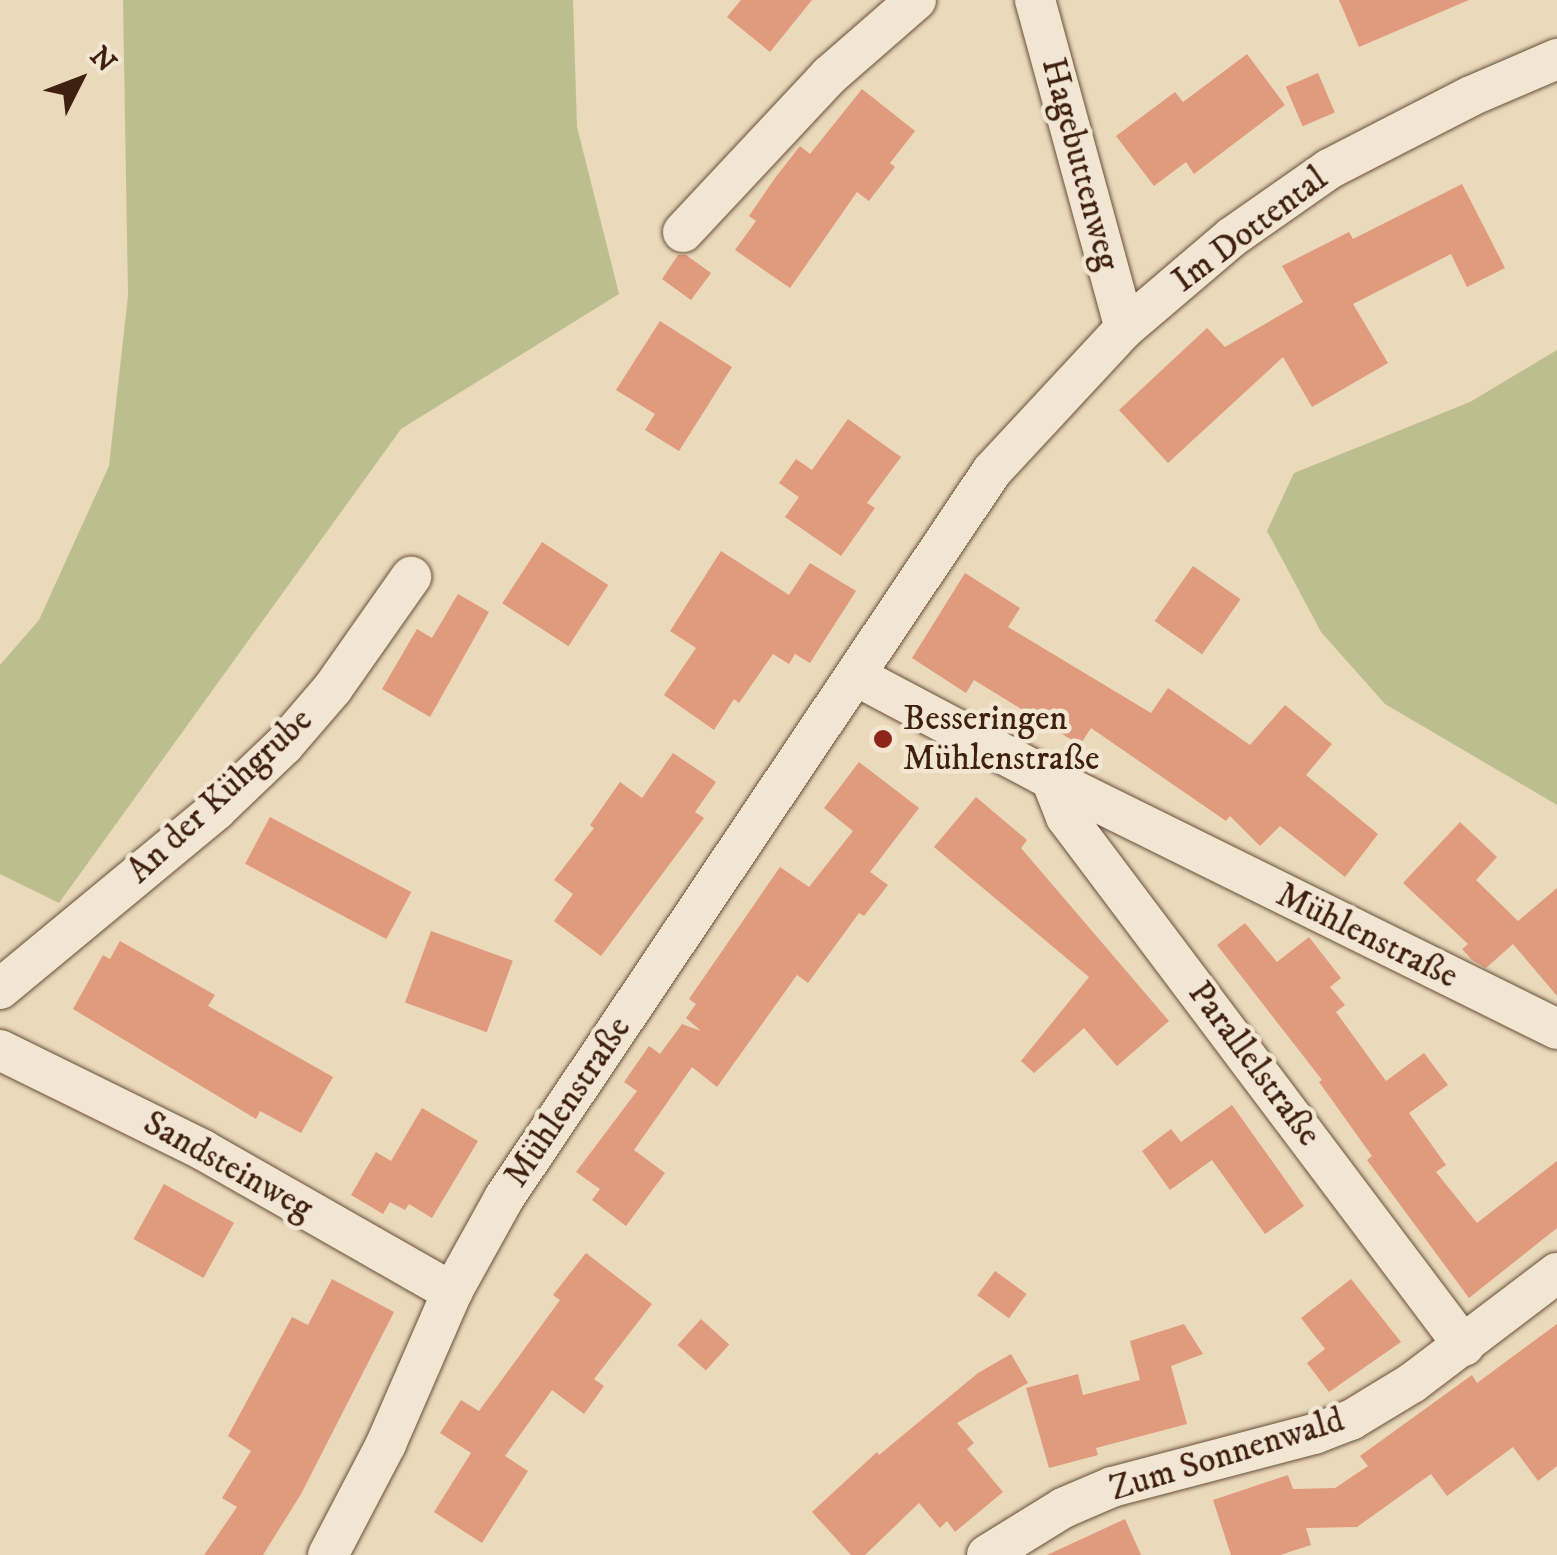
<!DOCTYPE html>
<html>
<head>
<meta charset="utf-8">
<style>
  body { margin:0 }
  #map { position:relative; width:1557px; height:1555px; overflow:hidden; background:#ebd9bb; font-family:"IM FELL DW Pica",serif }
  div>[style] { position:absolute }
  .green>* { inset:0; background:#bcbe8d }
  .building>* { inset:0; background:#e09a7e; transform-origin:0 0 }
  .roads { filter:drop-shadow(0 0 2px #6a4e3b) drop-shadow(0 0 2px #6a4e3b) }
  .minor>* { height:40px; margin:-20px; padding:0 20px; transform-origin:20px; border-radius:20px; background:#f2e6d3 }
  .dots>* { width:28px; height:28px; translate:-50% -50%; box-sizing:border-box; border:5px solid #f2e6d3; border-radius:50% }
  span { translate:-50% -50%; white-space:nowrap; text-align:center; line-height:1.15; -webkit-text-stroke:9px #f2e6d3; paint-order:stroke }
  .street-label { font-size:35px; color:#3f1f10 }
  .poi-label { font-size:35px; color:#3f1f10 }
  .left { translate:0 -50%; text-align:left }
  .north { position:absolute; left:30px; top:30px; width:100px; height:100px; -webkit-text-stroke:8px #f2e6d3; paint-order:stroke; rotate:48deg; font-size:28px; font-weight:700; line-height:40px; text-align:center; color:#3f1f10 }
  .north::after { content:''; display:block; margin:auto; width:35px; height:45px; background:#3f1f10; clip-path:polygon(50% 0,100% 100%,50% 72%,0 100%) }
</style>
</head>
<body>
<div id="map">
  <div class="green">
    <i style="clip-path:polygon(123px 0,573px 0,577px 127px,619px 294px,401px 429px,59px 903px,0 874px,0 665px,39px 620px,109px 466px,128px 296px)"></i>
    <i style="clip-path:polygon(1557px 350px,1557px 805px,1385px 704px,1321px 632px,1267px 531px,1294px 473px,1470px 402px)"></i>
  </div>
  <div class="building">
    <i style="clip-path:polygon(741px 0,812px 0,770px 52px,727px 17px)"></i>
    <i style="clip-path:polygon(1339px 0,1469px 0,1359px 47px)"></i>
    <i style="clip-path:polygon(1247px 54px,1285px 105px,1194px 174px,1186px 162px,1154px 186px,1116px 136px,1175px 92px,1183px 102px)"></i>
    <i style="left:1318px;top:73px;width:43px;height:35px;rotate:67deg"></i>
    <i style="clip-path:polygon(862px 89px,915px 131px,890px 163px,895px 167px,869px 201px,857px 192px,790px 288px,735px 250px,756px 221px,749px 216px,775px 178px,800px 146px,810px 154px)"></i>
    <i style="clip-path:polygon(1462px 184px,1505px 268px,1467px 287px,1451px 254px,1353px 304px,1388px 363px,1312px 407px,1283px 357px,1168px 463px,1119px 410px,1207px 328px,1225px 347px,1303px 302px,1282px 266px,1349px 232px,1353px 239px)"></i>
    <i style="clip-path:polygon(678px 255px,686px 255px,711px 273px,691px 300px,662px 279px)"></i>
    <i style="clip-path:polygon(660px 321px,732px 367px,679px 451px,645px 430px,655px 414px,616px 390px)"></i>
    <i style="clip-path:polygon(848px 419px,901px 457px,867px 503px,875px 508px,841px 556px,785px 517px,799px 497px,779px 483px,796px 459px,812px 470px)"></i>
    <i style="left:542px;top:542px;width:79px;height:73px;rotate:33deg"></i>
    <i style="clip-path:polygon(721px 551px,789px 595px,810px 563px,856px 591px,810px 663px,795px 654px,789px 664px,773px 654px,739px 703px,734px 699px,714px 730px,664px 695px,696px 648px,670px 631px)"></i>
    <i style="left:1193px;top:566px;width:58px;height:67px;rotate:35deg"></i>
    <i style="clip-path:polygon(965px 573px,1020px 608px,1008px 627px,1151px 713px,1168px 688px,1250px 745px,1285px 705px,1332px 744px,1306px 775px,1378px 834px,1345px 877px,1280px 826px,1260px 846px,1230px 816px,1226px 821px,1091px 728px,1080px 745px,974px 680px,966px 693px,912px 658px)"></i>
    <i style="clip-path:polygon(458px 594px,489px 612px,430px 717px,382px 689px,417px 629px,432px 638px)"></i>
    <i style="clip-path:polygon(673px 753px,716px 782px,695px 812px,704px 818px,601px 956px,554px 921px,573px 894px,554px 880px,594px 828px,590px 825px,620px 782px,642px 798px)"></i>
    <i style="clip-path:polygon(859px 762px,919px 808px,870px 872px,888px 885px,864px 916px,859px 913px,808px 983px,797px 975px,717px 1087px,692px 1067px,634px 1150px,665px 1173px,626px 1226px,592px 1200px,600px 1189px,576px 1172px,637px 1091px,624px 1082px,649px 1046px,660px 1054px,682px 1024px,701px 1031px,686px 1018px,696px 1004px,689px 999px,780px 867px,809px 887px,853px 831px,824px 808px)"></i>
    <i style="clip-path:polygon(976px 797px,1027px 840px,1021px 848px,1169px 1021px,1117px 1066px,1084px 1028px,1034px 1073px,1021px 1061px,1089px 977px,934px 847px)"></i>
    <i style="left:270px;top:817px;width:160px;height:53px;rotate:28deg"></i>
    <i style="clip-path:polygon(1460px 822px,1497px 857px,1476px 880px,1518px 921px,1557px 888px,1557px 996px,1513px 944px,1486px 968px,1472px 960px,1462px 949px,1468px 944px,1403px 883px)"></i>
    <i style="clip-path:polygon(1245px 923px,1277px 962px,1309px 937px,1341px 978px,1330px 987px,1345px 1005px,1336px 1012px,1386px 1081px,1424px 1053px,1448px 1085px,1409px 1113px,1446px 1165px,1436px 1172px,1477px 1223px,1557px 1161px,1557px 1228px,1469px 1298px,1367px 1160px,1372px 1156px,1319px 1082px,1322px 1080px,1217px 945px)"></i>
    <i style="left:431px;top:931px;width:87px;height:76px;rotate:20deg"></i>
    <i style="clip-path:polygon(120px 941px,215px 995px,208px 1006px,333px 1077px,301px 1133px,260px 1111px,256px 1119px,73px 1009px,103px 955px,110px 959px)"></i>
    <i style="clip-path:polygon(1232px 1105px,1304px 1206px,1265px 1234px,1212px 1160px,1170px 1190px,1142px 1151px,1171px 1129px,1181px 1142px)"></i>
    <i style="clip-path:polygon(422px 1108px,478px 1141px,432px 1218px,409px 1204px,405px 1210px,390px 1202px,383px 1214px,351px 1195px,376px 1152px,391px 1161px)"></i>
    <i style="left:164px;top:1184px;width:80px;height:63px;rotate:29deg"></i>
    <i style="clip-path:polygon(586px 1253px,652px 1304px,594px 1379px,604px 1386px,584px 1414px,552px 1390px,505px 1456px,528px 1471px,482px 1543px,434px 1512px,471px 1453px,440px 1433px,461px 1400px,479px 1411px,560px 1300px,553px 1295px)"></i>
    <i style="left:995px;top:1271px;width:39px;height:30px;rotate:36deg"></i>
    <i style="clip-path:polygon(332px 1279px,394px 1312px,301px 1494px,263px 1555px,204px 1555px,237px 1507px,222px 1498px,251px 1451px,228px 1436px,292px 1317px,308px 1325px)"></i>
    <i style="clip-path:polygon(1351px 1279px,1401px 1342px,1329px 1392px,1307px 1363px,1325px 1349px,1301px 1318px)"></i>
    <i style="left:701px;top:1319px;width:38px;height:35px;rotate:42deg"></i>
    <i style="clip-path:polygon(1184px 1324px,1203px 1354px,1171px 1366px,1187px 1424px,1096px 1448px,1098px 1455px,1049px 1468px,1026px 1388px,1078px 1374px,1083px 1395px,1140px 1380px,1130px 1341px)"></i>
    <i style="clip-path:polygon(1557px 1324px,1557px 1466px,1538px 1481px,1513px 1447px,1447px 1496px,1431px 1474px,1357px 1527px,1306px 1528px,1311px 1545px,1280px 1555px,1231px 1555px,1213px 1500px,1288px 1475px,1293px 1489px,1335px 1488px,1368px 1466px,1360px 1456px,1472px 1375px,1477px 1383px)"></i>
    <i style="clip-path:polygon(1011px 1354px,1028px 1383px,957px 1423px,974px 1443px,967px 1449px,1003px 1492px,955px 1532px,947px 1521px,940px 1528px,919px 1503px,865px 1555px,851px 1555px,812px 1512px,877px 1452px,879px 1455px,978px 1373px)"></i>
    <i style="clip-path:polygon(1125px 1519px,1141px 1555px,1047px 1555px)"></i>
  </div>
  <div class="roads">
    <div class="minor">
      <i style="left:1035px;top:0;width:340px;rotate:74.7deg"></i>
      <i style="left:683px;top:232px;width:215px;rotate:-46.9deg"></i>
      <i style="left:830px;top:75px;width:114px;rotate:-41.1deg"></i>
      <i style="left:858px;top:677px;width:218px;rotate:27.9deg"></i>
      <i style="left:1051px;top:779px;width:564px;rotate:26.29deg"></i>
      <i style="left:1051px;top:779px;width:41px;rotate:68.5deg"></i>
      <i style="left:1066px;top:817px;width:662px;rotate:53.04deg"></i>
      <i style="left:0;top:989px;width:281px;rotate:-39.6deg"></i>
      <i style="left:216px;top:810px;width:94px;rotate:-43.7deg"></i>
      <i style="left:284px;top:745px;width:75px;rotate:-49.3deg"></i>
      <i style="left:333px;top:688px;width:136px;rotate:-54.9deg"></i>
      <i style="left:0;top:1050px;width:226px;rotate:26.2deg"></i>
      <i style="left:203px;top:1150px;width:287px;rotate:29.7deg"></i>
      <i style="left:328px;top:1555px;width:125px;rotate:-62.4deg"></i>
      <i style="left:386px;top:1444px;width:166px;rotate:-66.5deg"></i>
      <i style="left:452px;top:1292px;width:107px;rotate:-61deg"></i>
      <i style="left:504px;top:1198px;width:876px;rotate:-56.13deg"></i>
      <i style="left:992px;top:471px;width:195px;rotate:-47.1deg"></i>
      <i style="left:1125px;top:328px;width:140px;rotate:-40.4deg"></i>
      <i style="left:1232px;top:237px;width:118px;rotate:-35deg"></i>
      <i style="left:1329px;top:169px;width:160px;rotate:-27.2deg"></i>
      <i style="left:1471px;top:96px;width:94px;rotate:-23.3deg"></i>
      <i style="left:987px;top:1555px;width:89px;rotate:-31.7deg"></i>
      <i style="left:1063px;top:1508px;width:53px;rotate:-23.2deg"></i>
      <i style="left:1112px;top:1487px;width:209px;rotate:-14.7deg"></i>
      <i style="left:1314px;top:1434px;width:40px;rotate:-21deg"></i>
      <i style="left:1351px;top:1420px;width:71px;rotate:-31.2deg"></i>
      <i style="left:1412px;top:1383px;width:182px;rotate:-37.2deg"></i>
    </div>
  </div>
  <div class="dots">
    <i style="left:883px;top:739px;background:#8f2418"></i>
  </div>
  <div class="street-label">
    <span style="left:1080px;top:164px;rotate:75deg">Hagebuttenweg</span>
    <span style="left:1250px;top:230px;rotate:-37deg">Im Dottental</span>
    <span style="left:220px;top:796px;rotate:-43deg">An der Kühgrube</span>
    <span style="left:1367px;top:936px;rotate:26deg">Mühlenstraße</span>
    <span style="left:1254px;top:1064px;rotate:53deg">Parallelstraße</span>
    <span style="left:568px;top:1102px;rotate:-56deg">Mühlenstraße</span>
    <span style="left:228px;top:1166px;rotate:29deg">Sandsteinweg</span>
    <span style="left:1227px;top:1455px;rotate:-17deg">Zum Sonnenwald</span>
  </div>
  <div class="poi-label">
    <span class="left" style="left:903px;top:739px">Besseringen<br>Mühlenstraße</span>
  </div>
  <div class="north">N</div>
</div>
</body>
</html>
